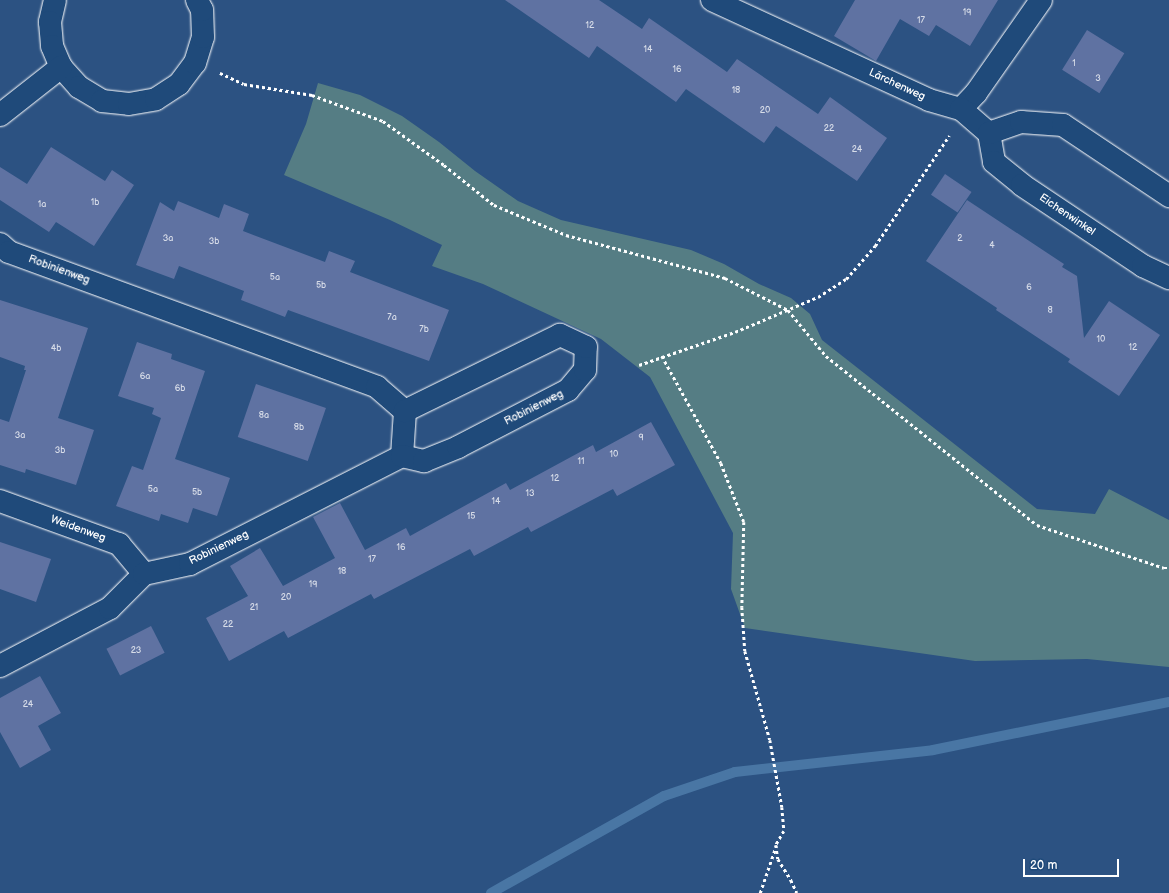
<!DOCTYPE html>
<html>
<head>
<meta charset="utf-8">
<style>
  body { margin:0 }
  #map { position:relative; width:1169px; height:893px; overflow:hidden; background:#2c5282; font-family:"Balsamiq Sans",sans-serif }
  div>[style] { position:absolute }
  .green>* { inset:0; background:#557d84 }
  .stream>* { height:10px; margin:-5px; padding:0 5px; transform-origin:5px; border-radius:5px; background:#4976a4 }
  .building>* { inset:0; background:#5f72a2; transform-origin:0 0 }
  .path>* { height:2.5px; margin-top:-1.25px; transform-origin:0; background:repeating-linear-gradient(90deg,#fff 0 3px,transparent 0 6px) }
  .roads { filter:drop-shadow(0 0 1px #fff) drop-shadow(0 0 1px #fff) }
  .minor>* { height:22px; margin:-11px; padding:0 11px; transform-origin:11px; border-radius:11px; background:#1f4a7a }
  span { translate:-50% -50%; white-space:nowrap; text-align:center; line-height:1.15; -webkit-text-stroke:3.5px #1f4a7a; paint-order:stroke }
  .number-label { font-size:9px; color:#d7dce8 }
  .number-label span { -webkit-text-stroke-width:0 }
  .street-label { font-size:11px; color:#fff }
  .scale { position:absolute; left:1023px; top:859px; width:96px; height:18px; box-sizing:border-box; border:2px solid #fff; border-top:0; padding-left:5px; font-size:12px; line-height:14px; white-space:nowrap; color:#fff; -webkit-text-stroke:3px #1f4a7a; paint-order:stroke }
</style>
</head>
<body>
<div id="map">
  <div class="green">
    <i style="clip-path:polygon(318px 83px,360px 95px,402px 116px,439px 142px,475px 171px,518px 201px,561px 220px,691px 250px,724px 264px,759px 284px,791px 298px,810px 314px,822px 340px,1037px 509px,1095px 514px,1109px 489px,1169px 520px,1169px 667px,1087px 659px,975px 661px,745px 628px,731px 589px,733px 533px,650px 377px,601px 339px,483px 284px,432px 266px,442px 245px,390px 220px,284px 175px,306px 124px)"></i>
  </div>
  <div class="stream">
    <i style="left:491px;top:893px;width:198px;rotate:-29.3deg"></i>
    <i style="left:664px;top:796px;width:75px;rotate:-18.7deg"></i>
    <i style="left:735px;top:772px;width:199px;rotate:-6.3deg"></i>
    <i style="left:933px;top:750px;width:241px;rotate:-11.5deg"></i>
  </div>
  <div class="building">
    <i style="clip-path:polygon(505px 0,599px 0,642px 29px,649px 18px,727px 72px,737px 59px,818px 114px,830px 97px,887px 138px,857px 181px,776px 126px,764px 143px,686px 89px,676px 102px,597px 46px,589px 58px)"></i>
    <i style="clip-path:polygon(855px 0,998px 0,970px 46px,936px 25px,929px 36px,900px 19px,876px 61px,834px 36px)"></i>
    <i style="left:1087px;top:30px;width:44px;height:47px;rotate:32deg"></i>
    <i style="clip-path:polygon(51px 147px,105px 181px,112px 170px,134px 185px,94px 246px,56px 222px,49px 232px,0 200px,0 167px,27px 184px)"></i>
    <i style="left:945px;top:174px;width:32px;height:25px;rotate:34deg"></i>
    <i style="clip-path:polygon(967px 200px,1064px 264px,1062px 267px,1077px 276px,1084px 338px,1109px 301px,1160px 335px,1119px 396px,1068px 362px,1070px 359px,996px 310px,997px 308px,926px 261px)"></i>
    <i style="clip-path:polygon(178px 201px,219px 218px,224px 204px,249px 214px,243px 231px,325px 262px,329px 251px,355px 261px,350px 272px,449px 310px,429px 361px,288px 310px,285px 317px,241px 300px,244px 291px,179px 266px,174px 279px,136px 265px,160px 202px,174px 211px)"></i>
    <i style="clip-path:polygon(0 300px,88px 328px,58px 418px,94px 430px,76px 485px,26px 469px,25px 473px,0 465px,0 419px,9px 422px,26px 370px,24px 370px,25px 366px,0 357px)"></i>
    <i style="clip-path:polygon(137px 342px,172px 354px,171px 359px,205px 371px,175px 459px,230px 478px,217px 516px,193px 508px,188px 523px,161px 514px,159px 521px,116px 506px,132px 466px,143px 470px,161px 418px,152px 414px,154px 408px,118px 396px)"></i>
    <i style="left:256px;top:384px;width:74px;height:56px;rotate:19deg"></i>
    <i style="clip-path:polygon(651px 422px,675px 465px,617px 496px,613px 489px,531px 532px,528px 527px,474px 556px,470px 549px,374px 599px,371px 594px,288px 638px,284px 631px,229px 661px,206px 618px,248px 596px,230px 566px,260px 548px,283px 586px,335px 558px,313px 517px,340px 503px,365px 550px,406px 528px,410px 536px,506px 483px,510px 490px,593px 445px,596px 452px)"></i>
    <i style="clip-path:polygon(0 542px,51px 559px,36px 602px,0 589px)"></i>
    <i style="left:151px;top:626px;width:30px;height:50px;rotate:63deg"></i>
    <i style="clip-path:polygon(40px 676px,61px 713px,38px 726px,51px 750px,20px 768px,0 732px,0 698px)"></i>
  </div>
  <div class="path">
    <i style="left:220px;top:73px;width:26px;rotate:25deg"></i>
    <i style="left:244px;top:84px;width:69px;rotate:9.2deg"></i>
    <i style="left:312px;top:95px;width:76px;rotate:20.1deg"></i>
    <i style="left:383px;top:121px;width:75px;rotate:35.8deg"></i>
    <i style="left:444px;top:165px;width:64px;rotate:38.7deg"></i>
    <i style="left:494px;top:205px;width:78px;rotate:22.6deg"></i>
    <i style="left:566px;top:235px;width:165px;rotate:15.1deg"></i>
    <i style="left:725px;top:278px;width:71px;rotate:26.9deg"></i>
    <i style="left:788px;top:310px;width:60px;rotate:50.4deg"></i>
    <i style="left:826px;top:356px;width:270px;rotate:38.7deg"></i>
    <i style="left:1037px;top:525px;width:134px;rotate:18.7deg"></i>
    <i style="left:1164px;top:568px;width:5px"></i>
    <i style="left:662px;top:356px;width:122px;rotate:61.1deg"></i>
    <i style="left:721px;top:463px;width:63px;rotate:68.7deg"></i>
    <i style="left:744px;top:522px;width:85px;rotate:91.3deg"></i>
    <i style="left:742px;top:607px;width:44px;rotate:86.1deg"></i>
    <i style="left:745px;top:651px;width:92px;rotate:74.3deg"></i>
    <i style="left:770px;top:740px;width:68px;rotate:79.8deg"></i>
    <i style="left:782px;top:807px;width:24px;rotate:85deg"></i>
    <i style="left:784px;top:831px;width:16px;rotate:120deg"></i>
    <i style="left:776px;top:845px;width:14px;rotate:82deg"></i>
    <i style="left:778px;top:859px;width:25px;rotate:58deg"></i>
    <i style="left:791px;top:880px;width:14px;rotate:65deg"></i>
    <i style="left:639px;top:365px;width:102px;rotate:-19deg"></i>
    <i style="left:735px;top:332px;width:90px;rotate:-22.9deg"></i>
    <i style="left:818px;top:297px;width:33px;rotate:-33deg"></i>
    <i style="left:846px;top:279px;width:44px;rotate:-48.7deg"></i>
    <i style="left:875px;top:246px;width:133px;rotate:-56.1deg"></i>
    <i style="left:760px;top:893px;width:50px;rotate:-71.2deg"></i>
  </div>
  <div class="roads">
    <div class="minor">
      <i style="left:55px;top:0;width:23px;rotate:103deg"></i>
      <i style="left:50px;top:22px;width:24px;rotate:85deg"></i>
      <i style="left:52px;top:46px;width:23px;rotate:67deg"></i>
      <i style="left:61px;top:67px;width:27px;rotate:48deg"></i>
      <i style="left:79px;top:87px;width:27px;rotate:31deg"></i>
      <i style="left:102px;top:101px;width:27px;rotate:6deg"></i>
      <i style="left:129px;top:104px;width:27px;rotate:-10deg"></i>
      <i style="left:156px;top:99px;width:27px;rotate:-33deg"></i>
      <i style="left:179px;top:84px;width:26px;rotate:-53deg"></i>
      <i style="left:195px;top:63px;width:27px;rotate:-73deg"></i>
      <i style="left:203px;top:37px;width:27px;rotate:-92deg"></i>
      <i style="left:202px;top:10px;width:11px;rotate:-117deg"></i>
      <i style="left:712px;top:0;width:239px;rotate:24.7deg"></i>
      <i style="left:929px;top:100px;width:33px;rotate:16deg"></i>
      <i style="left:961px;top:109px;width:22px;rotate:-47deg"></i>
      <i style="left:976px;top:93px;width:113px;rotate:-55deg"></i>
      <i style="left:961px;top:109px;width:37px;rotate:41deg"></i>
      <i style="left:989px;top:133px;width:29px;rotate:80deg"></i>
      <i style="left:994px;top:162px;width:36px;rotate:39deg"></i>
      <i style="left:1022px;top:185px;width:146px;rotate:33.8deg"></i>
      <i style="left:1143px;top:266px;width:29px;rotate:25deg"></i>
      <i style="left:0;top:115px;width:78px;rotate:-38.2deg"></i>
      <i style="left:989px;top:133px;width:34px;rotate:-19deg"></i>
      <i style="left:1021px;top:122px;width:42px;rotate:4.1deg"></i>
      <i style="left:1063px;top:125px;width:128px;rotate:33.8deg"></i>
      <i style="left:0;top:244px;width:12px;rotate:42deg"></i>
      <i style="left:9px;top:252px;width:392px;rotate:20.1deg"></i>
      <i style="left:377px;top:387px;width:37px;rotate:41deg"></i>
      <i style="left:405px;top:411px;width:45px;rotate:93.8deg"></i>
      <i style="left:0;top:501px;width:127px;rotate:19.9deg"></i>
      <i style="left:119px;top:544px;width:39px;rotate:50deg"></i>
      <i style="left:0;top:666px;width:124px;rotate:-27.8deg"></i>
      <i style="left:110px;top:608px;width:48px;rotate:-45deg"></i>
      <i style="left:144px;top:574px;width:47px;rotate:-12.3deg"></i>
      <i style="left:190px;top:564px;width:238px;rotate:-27deg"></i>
      <i style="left:402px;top:456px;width:23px;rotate:13deg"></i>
      <i style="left:424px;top:461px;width:37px;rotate:-22deg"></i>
      <i style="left:458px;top:447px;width:124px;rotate:-27.4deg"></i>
      <i style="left:568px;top:390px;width:26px;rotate:-50deg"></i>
      <i style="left:585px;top:370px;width:23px;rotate:-88deg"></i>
      <i style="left:586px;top:347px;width:29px;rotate:-155deg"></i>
      <i style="left:560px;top:335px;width:173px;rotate:153.9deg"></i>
    </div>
  </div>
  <div class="number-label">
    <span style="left:967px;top:13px">19</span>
    <span style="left:921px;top:21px">17</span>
    <span style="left:590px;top:26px">12</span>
    <span style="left:648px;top:50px">14</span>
    <span style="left:1074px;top:64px">1</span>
    <span style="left:677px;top:70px">16</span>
    <span style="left:1098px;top:79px">3</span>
    <span style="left:736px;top:91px">18</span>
    <span style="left:765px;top:111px">20</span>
    <span style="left:829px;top:129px">22</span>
    <span style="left:857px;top:150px">24</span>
    <span style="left:95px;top:203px">1b</span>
    <span style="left:42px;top:205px">1a</span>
    <span style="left:168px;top:239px">3a</span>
    <span style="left:960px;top:239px">2</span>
    <span style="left:214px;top:242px">3b</span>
    <span style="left:992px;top:246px">4</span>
    <span style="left:275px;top:278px">5a</span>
    <span style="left:321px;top:286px">5b</span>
    <span style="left:1029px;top:288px">6</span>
    <span style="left:1050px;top:311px">8</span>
    <span style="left:392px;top:318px">7a</span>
    <span style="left:424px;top:330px">7b</span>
    <span style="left:1101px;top:340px">10</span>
    <span style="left:1133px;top:348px">12</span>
    <span style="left:56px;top:349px">4b</span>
    <span style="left:145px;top:377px">6a</span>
    <span style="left:180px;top:389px">6b</span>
    <span style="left:264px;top:416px">8a</span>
    <span style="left:299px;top:428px">8b</span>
    <span style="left:20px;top:436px">3a</span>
    <span style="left:641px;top:438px">9</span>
    <span style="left:60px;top:451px">3b</span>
    <span style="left:614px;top:455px">10</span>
    <span style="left:581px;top:462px">11</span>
    <span style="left:555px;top:479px">12</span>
    <span style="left:153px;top:490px">5a</span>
    <span style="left:197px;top:493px">5b</span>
    <span style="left:530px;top:494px">13</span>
    <span style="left:496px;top:502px">14</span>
    <span style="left:471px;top:517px">15</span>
    <span style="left:401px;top:548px">16</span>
    <span style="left:372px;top:560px">17</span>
    <span style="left:342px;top:572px">18</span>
    <span style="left:313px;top:585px">19</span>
    <span style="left:286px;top:598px">20</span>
    <span style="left:254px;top:608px">21</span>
    <span style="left:228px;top:625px">22</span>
    <span style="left:136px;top:651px">23</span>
    <span style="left:28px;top:705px">24</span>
  </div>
  <div class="street-label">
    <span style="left:897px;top:85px;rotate:25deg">Lärchenweg</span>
    <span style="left:1067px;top:215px;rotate:34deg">Eichenwinkel</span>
    <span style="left:59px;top:270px;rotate:20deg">Robinienweg</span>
    <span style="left:534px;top:408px;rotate:-27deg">Robinienweg</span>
    <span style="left:78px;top:529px;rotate:20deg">Weidenweg</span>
    <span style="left:219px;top:548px;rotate:-26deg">Robinienweg</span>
  </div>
  <div class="scale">20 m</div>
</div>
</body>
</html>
